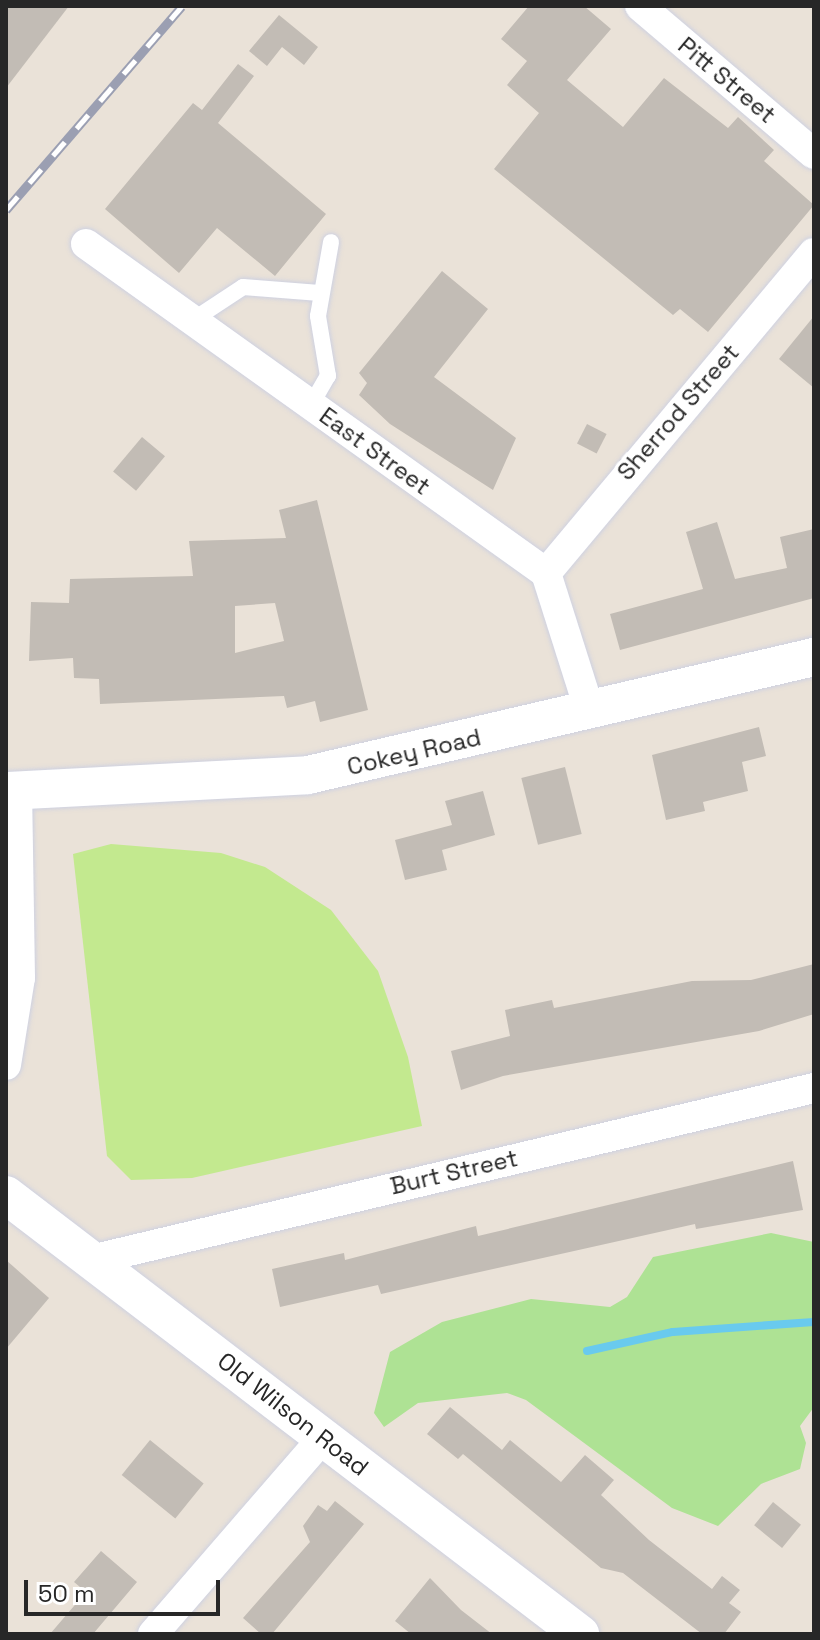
<!DOCTYPE html>
<html>
<head>
<meta charset="utf-8">
<style>
  body { margin:0 }
  #map { position:relative; width:820px; height:1640px; overflow:hidden; background:#eae2d8; font-family:"Space Grotesk",sans-serif }
  div>[style] { position:absolute }
  .green>* { inset:0; background:#aee294 }
  .pitch>* { inset:0; background:#c3e98f }
  .stream>* { height:8px; margin:-4px; padding:0 4px; transform-origin:4px; border-radius:4px; background:#69caee }
  .building>* { inset:0; background:#c2bcb5; transform-origin:0 0 }
  .roads { filter:drop-shadow(0 0 2px #ced1e1) drop-shadow(0 0 2px #ced1e1) }
  .service>* { height:16px; margin:-8px; padding:0 8px; transform-origin:8px; border-radius:8px; background:#fff }
  .minor>* { height:30px; margin:-15px; padding:0 15px; transform-origin:15px; border-radius:15px; background:#fff }
  .tertiary>* { height:38px; margin:-19px; padding:0 19px; transform-origin:19px; border-radius:19px; background:#fff }
  .rail>* { height:9px; margin-top:-4.5px; transform-origin:0; background:repeating-linear-gradient(90deg,#fff 0 18px,#9b9fb2 0 36px); box-sizing:border-box; border-block:2px solid #9b9fb2 }
  span { translate:-50% -50%; white-space:nowrap; text-align:center; line-height:1.15; -webkit-text-stroke:7px #fff; paint-order:stroke }
  .street-label { font-size:24px; color:#272727 }
  .frame { position:absolute; inset:0; border:8px solid #272727; pointer-events:none }
  .scale { position:absolute; left:24px; top:1580px; width:196px; height:36px; box-sizing:border-box; border:4px solid #272727; border-top:0; padding-left:10px; font-size:24px; line-height:28px; white-space:nowrap; color:#272727; -webkit-text-stroke:6px #fff; paint-order:stroke }
</style>
</head>
<body>
<div id="map">
  <div class="green">
    <i style="clip-path:polygon(771px 1233px,814px 1242px,814px 1407px,800px 1426px,806px 1443px,800px 1469px,761px 1484px,718px 1526px,672px 1508px,526px 1400px,507px 1393px,418px 1403px,384px 1427px,374px 1413px,390px 1352px,442px 1322px,531px 1299px,610px 1307px,627px 1297px,653px 1257px)"></i>
  </div>
  <div class="pitch">
    <i style="clip-path:polygon(111px 844px,221px 853px,265px 867px,331px 910px,378px 971px,408px 1057px,422px 1126px,192px 1178px,131px 1180px,107px 1156px,73px 854px)"></i>
  </div>
  <div class="stream">
    <i style="left:587px;top:1351px;width:88px;rotate:-12.5deg"></i>
    <i style="left:673px;top:1332px;width:141px;rotate:-4.1deg"></i>
  </div>
  <div class="building">
    <i style="clip-path:polygon(6px 6px,69px 6px,6px 88px)"></i>
    <i style="clip-path:polygon(529px 6px,584px 6px,611px 29px,567px 80px,623px 127px,664px 78px,728px 128px,738px 117px,774px 150px,764px 161px,814px 205px,708px 332px,680px 309px,673px 315px,494px 169px,539px 113px,507px 85px,527px 61px,501px 39px)"></i>
    <i style="clip-path:polygon(279px 15px,318px 47px,304px 65px,282px 47px,267px 66px,249px 51px)"></i>
    <i style="clip-path:polygon(238px 64px,254px 76px,218px 123px,326px 214px,275px 276px,217px 228px,179px 273px,105px 209px,193px 103px,202px 110px)"></i>
    <i style="clip-path:polygon(442px 271px,488px 309px,434px 377px,516px 438px,493px 490px,390px 424px,359px 395px,367px 383px,359px 373px)"></i>
    <i style="clip-path:polygon(814px 316px,814px 388px,779px 359px)"></i>
    <i style="left:587px;top:424px;width:22px;height:22px;rotate:27deg"></i>
    <i style="left:142px;top:437px;width:30px;height:45px;rotate:40deg"></i>
    <i style="clip-path:polygon(evenodd,317px 500px,368px 710px,320px 722px,315px 701px,287px 708px,284px 696px,100px 704px,99px 679px,74px 678px,73px 658px,29px 661px,31px 602px,69px 603px,70px 579px,193px 576px,189px 541px,286px 538px,279px 510px,317px 500px,275px 603px,284px 641px,235px 653px,235px 606px,275px 603px)"></i>
    <i style="clip-path:polygon(717px 522px,735px 579px,787px 568px,780px 537px,814px 529px,814px 598px,620px 650px,610px 614px,703px 589px,686px 532px)"></i>
    <i style="clip-path:polygon(759px 727px,766px 756px,742px 762px,748px 791px,703px 802px,705px 811px,666px 820px,652px 755px)"></i>
    <i style="left:565px;top:767px;width:69px;height:45px;rotate:76deg"></i>
    <i style="clip-path:polygon(483px 791px,495px 835px,442px 850px,447px 870px,405px 880px,395px 840px,452px 825px,445px 801px)"></i>
    <i style="clip-path:polygon(814px 964px,814px 1014px,759px 1031px,503px 1076px,461px 1090px,451px 1051px,510px 1036px,505px 1010px,552px 1000px,554px 1008px,692px 981px,751px 980px)"></i>
    <i style="clip-path:polygon(793px 1161px,803px 1210px,696px 1229px,695px 1224px,381px 1294px,378px 1285px,280px 1307px,272px 1269px,344px 1253px,345px 1260px,476px 1226px,478px 1236px)"></i>
    <i style="clip-path:polygon(6px 1260px,49px 1298px,6px 1349px)"></i>
    <i style="clip-path:polygon(450px 1407px,502px 1450px,510px 1440px,561px 1482px,585px 1455px,614px 1480px,601px 1495px,649px 1540px,712px 1589px,722px 1576px,740px 1590px,729px 1603px,741px 1612px,724px 1634px,702px 1634px,623px 1573px,601px 1568px,463px 1454px,458px 1459px,427px 1434px)"></i>
    <i style="left:150px;top:1440px;width:69px;height:45px;rotate:39deg"></i>
    <i style="clip-path:polygon(335px 1501px,364px 1524px,272px 1634px,261px 1634px,243px 1618px,310px 1542px,303px 1526px,318px 1505px,327px 1511px)"></i>
    <i style="left:773px;top:1502px;width:36px;height:30px;rotate:39deg"></i>
    <i style="clip-path:polygon(101px 1551px,137px 1582px,93px 1634px,50px 1634px,86px 1592px,74px 1582px)"></i>
    <i style="clip-path:polygon(430px 1578px,461px 1610px,492px 1634px,411px 1634px,395px 1621px)"></i>
  </div>
  <div class="roads">
    <div class="service">
      <i style="left:193px;top:320px;width:60px;rotate:-33.4deg"></i>
      <i style="left:243px;top:287px;width:77px;rotate:4.5deg"></i>
      <i style="left:311px;top:405px;width:34px;rotate:-60deg"></i>
      <i style="left:328px;top:376px;width:61px;rotate:-99.5deg"></i>
      <i style="left:318px;top:316px;width:75px;rotate:-80deg"></i>
    </div>
    <div class="minor">
      <i style="left:640px;top:6px;width:228px;rotate:40.4deg"></i>
      <i style="left:86px;top:244px;width:566px;rotate:35.57deg"></i>
      <i style="left:546px;top:573px;width:146px;rotate:72.4deg"></i>
      <i style="left:546px;top:573px;width:417px;rotate:-50.1deg"></i>
      <i style="left:6px;top:1065px;width:88px;rotate:-80.9deg"></i>
      <i style="left:20px;top:978px;width:188px;rotate:-90.9deg"></i>
      <i style="left:95px;top:1259px;width:739px;rotate:-13.38deg"></i>
      <i style="left:153px;top:1634px;width:259px;rotate:-49.1deg"></i>
    </div>
    <div class="tertiary">
      <i style="left:6px;top:791px;width:302px;rotate:-3deg"></i>
      <i style="left:308px;top:775px;width:520px;rotate:-13.13deg"></i>
      <i style="left:6px;top:1195px;width:723px;rotate:37.41deg"></i>
    </div>
  </div>
  <div class="rail">
    <i style="left:6px;top:210px;width:269px;rotate:-49.2deg"></i>
  </div>
  <div class="street-label">
    <span style="left:727px;top:80px;rotate:40deg">Pitt Street</span>
    <span style="left:678px;top:412px;rotate:-49deg">Sherrod Street</span>
    <span style="left:375px;top:451px;rotate:36deg">East Street</span>
    <span style="left:414px;top:752px;rotate:-13deg">Cokey Road</span>
    <span style="left:454px;top:1172px;rotate:-13deg">Burt Street</span>
    <span style="left:293px;top:1414px;rotate:38deg">Old Wilson Road</span>
  </div>
  <div class="frame"></div>
  <div class="scale">50 m</div>
</div>
</body>
</html>
